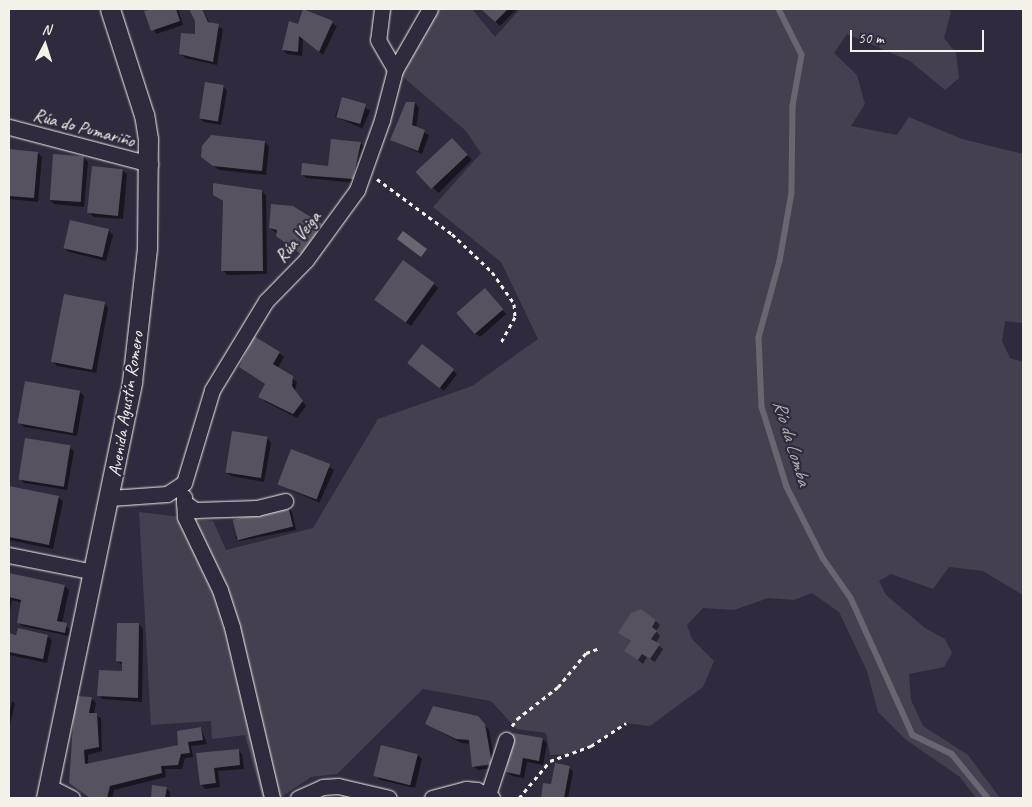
<!DOCTYPE html>
<html>
<head>
<meta charset="utf-8">
<style>
  body { margin:0 }
  #map { position:relative; width:1032px; height:807px; overflow:hidden; background:#2f2a3d; font-family:Caveat,sans-serif }
  div>[style] { position:absolute }
  .green>* { inset:0; background:#454050 }
  .water>* { inset:0; background:#6a6670; transform-origin:0 0 }
  .shadow>* { inset:0; background:#0007; transform-origin:0 0 }
  .stream>* { height:5.5px; margin:-2.75px; padding:0 2.75px; transform-origin:2.75px; border-radius:2.75px; background:#6a6670 }
  .building>* { inset:0; background:#56525f; transform-origin:0 0 }
  .path>* { height:3px; margin-top:-1.5px; transform-origin:0; background:repeating-linear-gradient(90deg,#f4f1e8 0 4px,transparent 0 8px) }
  .roads { filter:drop-shadow(0 0 1px #f4f1e8) drop-shadow(0 0 1px #f4f1e8) }
  .minor>* { height:15px; margin:-7.5px; padding:0 7.5px; transform-origin:7.5px; border-radius:7.5px; background:#2f2a3d }
  .tertiary>* { height:19px; margin:-9.5px; padding:0 9.5px; transform-origin:9.5px; border-radius:9.5px; background:#2f2a3d }
  span { translate:-50% -50%; white-space:nowrap; text-align:center; line-height:1.15; -webkit-text-stroke:4.5px #2f2a3d; paint-order:stroke }
  .street-label { font-size:18px; color:#f4f1e8 }
  .water-label { font-size:19px; color:#b6b2b2; font-style:italic }
  .frame { position:absolute; inset:0; border:10px solid #f4f1e8; pointer-events:none }
  .north { position:absolute; left:20px; top:20px; width:50px; height:50px; -webkit-text-stroke:4px #2f2a3d; paint-order:stroke; rotate:5deg; font-size:14px; font-weight:700; line-height:20px; text-align:center; color:#f4f1e8 }
  .north::after { content:''; display:block; margin:auto; width:18px; height:22px; background:#f4f1e8; clip-path:polygon(50% 0,100% 100%,50% 72%,0 100%) }
  .scale { position:absolute; left:850px; top:30px; width:134px; height:22px; box-sizing:border-box; border:2px solid #f4f1e8; border-top:0; padding-left:6px; font-size:15px; line-height:18px; white-space:nowrap; color:#f4f1e8; -webkit-text-stroke:4px #2f2a3d; paint-order:stroke }
</style>
</head>
<body>
<div id="map">
  <div class="green">
    <i style="clip-path:polygon(431px 9px,472px 9px,495px 37px,520px 9px,948px 9px,951px 12px,944px 38px,956px 53px,959px 78px,945px 90px,910px 61px,847px 34px,834px 53px,857px 75px,865px 104px,851px 126px,897px 135px,909px 117px,962px 139px,1023px 154px,1023px 323px,1005px 321px,1002px 341px,1010px 358px,1023px 362px,1023px 595px,983px 571px,949px 567px,933px 589px,891px 574px,879px 581px,886px 595px,925px 628px,945px 639px,952px 653px,944px 667px,909px 674px,911px 700px,923px 726px,968px 755px,1000px 798px,976px 798px,960px 777px,905px 739px,878px 712px,867px 671px,839px 612px,812px 593px,794px 600px,768px 598px,734px 610px,703px 608px,687px 625px,692px 639px,714px 661px,703px 687px,650px 726px,625px 723px,590px 746px,567px 754px,550px 755px,546px 733px,517px 729px,491px 701px,423px 689px,337px 774px,311px 777px,281px 797px,262px 797px,245px 735px,212px 739px,211px 721px,151px 725px,139px 512px,213px 521px,226px 550px,313px 528px,378px 419px,472px 386px,538px 339px,501px 262px,433px 207px,481px 153px,466px 131px,395px 70px)"></i>
  </div>
  <div class="water">
    <i style="left:403px;top:231px;width:30px;height:10px;rotate:37deg"></i>
  </div>
  <div class="shadow">
    <i style="clip-path:polygon(157px 9px,178px 9px,183px 25px,156px 34px,146px 12px)"></i>
    <i style="clip-path:polygon(190px 9px,202px 9px,210px 23px,223px 29px,217px 65px,185px 58px,180px 53px,196px 36px,197px 21px)"></i>
    <i style="clip-path:polygon(304px 9px,337px 26px,323px 55px,303px 39px,302px 56px,287px 54px,283px 50px,299px 26px)"></i>
    <i style="clip-path:polygon(483px 9px,517px 9px,500px 26px)"></i>
    <i style="clip-path:polygon(223px 86px,227px 91px,221px 125px,204px 122px,199px 118px)"></i>
    <i style="left:343px;top:98px;width:30px;height:20px;rotate:24deg"></i>
    <i style="clip-path:polygon(407px 103px,415px 103px,419px 108px,416px 128px,429px 135px,422px 154px,392px 140px)"></i>
    <i style="left:452px;top:140px;width:28px;height:47px;rotate:45deg"></i>
    <i style="clip-path:polygon(265px 142px,269px 147px,266px 175px,219px 170px,207px 161px)"></i>
    <i style="clip-path:polygon(361px 143px,365px 147px,357px 183px,306px 178px,302px 174px,329px 168px)"></i>
    <i style="clip-path:polygon(9px 150px,38px 153px,42px 157px,38px 202px,9px 199px)"></i>
    <i style="clip-path:polygon(83px 157px,88px 162px,84px 207px,54px 204px,50px 200px)"></i>
    <i style="clip-path:polygon(122px 170px,127px 174px,123px 219px,94px 217px,89px 212px)"></i>
    <i style="clip-path:polygon(261px 191px,266px 195px,267px 274px,227px 275px,223px 270px,225px 203px,214px 194px)"></i>
    <i style="clip-path:polygon(321px 225px,325px 230px,307px 258px,270px 228px)"></i>
    <i style="clip-path:polygon(108px 230px,113px 235px,106px 261px,69px 252px,64px 248px)"></i>
    <i style="clip-path:polygon(434px 284px,438px 288px,411px 326px,380px 303px)"></i>
    <i style="clip-path:polygon(489px 294px,506px 314px,480px 337px,475px 333px)"></i>
    <i style="clip-path:polygon(104px 303px,108px 308px,96px 373px,57px 366px,53px 362px)"></i>
    <i style="clip-path:polygon(279px 353px,284px 357px,278px 368px,297px 382px,295px 391px,306px 406px,297px 418px,264px 401px,260px 396px,266px 385px,240px 367px)"></i>
    <i style="clip-path:polygon(413px 367px,453px 370px,457px 374px,444px 391px)"></i>
    <i style="clip-path:polygon(80px 392px,84px 396px,77px 436px,24px 427px,19px 423px)"></i>
    <i style="clip-path:polygon(267px 438px,271px 443px,264px 482px,231px 476px,226px 472px)"></i>
    <i style="clip-path:polygon(69px 447px,74px 451px,67px 490px,24px 483px,20px 479px)"></i>
    <i style="left:292px;top:451px;width:46px;height:36px;rotate:24deg"></i>
    <i style="clip-path:polygon(9px 488px,58px 497px,63px 501px,53px 549px,9px 540px)"></i>
    <i style="clip-path:polygon(288px 507px,292px 512px,296px 530px,239px 541px,235px 537px)"></i>
    <i style="clip-path:polygon(9px 574px,65px 586px,69px 590px,62px 623px,70px 629px,69px 636px,22px 626px,18px 622px,22px 603px,12px 600px,9px 617px)"></i>
    <i style="clip-path:polygon(656px 621px,660px 625px,656px 631px,660px 636px,656px 643px,663px 649px,655px 662px,647px 657px,643px 664px,626px 651px,632px 642px,620px 633px)"></i>
    <i style="clip-path:polygon(139px 624px,143px 629px,142px 702px,103px 699px,98px 695px,123px 673px,123px 665px,117px 661px)"></i>
    <i style="clip-path:polygon(9px 634px,47px 636px,52px 640px,47px 663px,9px 655px)"></i>
    <i style="clip-path:polygon(92px 699px,96px 703px,94px 714px,101px 718px,102px 751px,88px 755px,88px 764px,179px 746px,201px 728px,207px 744px,191px 746px,193px 757px,185px 758px,182px 769px,165px 769px,166px 777px,114px 790px,112px 798px,91px 798px,70px 783px)"></i>
    <i style="clip-path:polygon(12px 701px,15px 704px,9px 729px,9px 714px)"></i>
    <i style="clip-path:polygon(482px 722px,489px 730px,495px 763px,475px 767px,495px 765px,496px 768px,478px 770px,473px 766px,471px 744px,461px 743px,426px 724px)"></i>
    <i style="clip-path:polygon(543px 739px,547px 744px,543px 765px,527px 762px,524px 778px,512px 776px,507px 772px)"></i>
    <i style="clip-path:polygon(238px 750px,242px 754px,244px 769px,218px 771px,220px 787px,205px 789px,201px 784px,198px 754px)"></i>
    <i style="clip-path:polygon(418px 755px,422px 759px,415px 788px,380px 780px,376px 775px)"></i>
    <i style="clip-path:polygon(569px 767px,573px 772px,568px 798px,542px 798px,544px 785px,552px 786px)"></i>
    <i style="clip-path:polygon(153px 786px,166px 788px,170px 792px,170px 798px,152px 798px)"></i>
  </div>
  <div class="stream">
    <i style="left:779px;top:9px;width:51px;rotate:63.4deg"></i>
    <i style="left:802px;top:55px;width:52px;rotate:100deg"></i>
    <i style="left:793px;top:106px;width:87px;rotate:90.7deg"></i>
    <i style="left:792px;top:193px;width:69px;rotate:100deg"></i>
    <i style="left:780px;top:261px;width:80px;rotate:105.3deg"></i>
    <i style="left:759px;top:338px;width:69px;rotate:87.5deg"></i>
    <i style="left:762px;top:407px;width:84px;rotate:72.6deg"></i>
    <i style="left:787px;top:487px;width:80px;rotate:63.1deg"></i>
    <i style="left:823px;top:558px;width:49px;rotate:55deg"></i>
    <i style="left:851px;top:598px;width:150px;rotate:65.7deg"></i>
    <i style="left:913px;top:735px;width:43px;rotate:26deg"></i>
    <i style="left:952px;top:754px;width:57px;rotate:50.7deg"></i>
  </div>
  <div class="building">
    <i style="clip-path:polygon(152px 9px,176px 9px,180px 21px,151px 31px,144px 11px)"></i>
    <i style="clip-path:polygon(189px 9px,202px 9px,208px 22px,219px 24px,213px 62px,179px 54px,181px 33px,195px 34px,195px 21px)"></i>
    <i style="clip-path:polygon(303px 9px,333px 21px,319px 52px,299px 36px,298px 52px,282px 50px,289px 21px,298px 24px)"></i>
    <i style="clip-path:polygon(481px 9px,508px 9px,495px 22px)"></i>
    <i style="left:205px;top:82px;width:19px;height:37px;rotate:9deg"></i>
    <i style="left:342px;top:97px;width:25px;height:21px;rotate:16deg"></i>
    <i style="clip-path:polygon(406px 102px,415px 102px,412px 125px,425px 130px,418px 151px,390px 140px)"></i>
    <i style="clip-path:polygon(211px 135px,265px 141px,262px 171px,213px 166px,201px 157px,202px 146px)"></i>
    <i style="left:452px;top:138px;width:23px;height:50px;rotate:47deg"></i>
    <i style="clip-path:polygon(331px 139px,361px 142px,353px 179px,301px 175px,302px 163px,328px 166px)"></i>
    <i style="clip-path:polygon(9px 149px,38px 152px,34px 198px,9px 196px)"></i>
    <i style="left:53px;top:154px;width:31px;height:46px;rotate:4deg"></i>
    <i style="left:92px;top:166px;width:31px;height:47px;rotate:6deg"></i>
    <i style="clip-path:polygon(213px 183px,262px 190px,263px 271px,221px 271px,223px 201px,213px 195px)"></i>
    <i style="clip-path:polygon(271px 204px,293px 206px,322px 224px,302px 255px,276px 236px,277px 230px,269px 228px)"></i>
    <i style="left:70px;top:220px;width:40px;height:29px;rotate:13deg"></i>
    <i style="left:403px;top:260px;width:39px;height:49px;rotate:36deg"></i>
    <i style="left:485px;top:288px;width:28px;height:38px;rotate:49deg"></i>
    <i style="left:64px;top:294px;width:42px;height:69px;rotate:11deg"></i>
    <i style="clip-path:polygon(254px 336px,280px 352px,273px 364px,293px 376px,292px 386px,303px 401px,293px 414px,258px 397px,265px 384px,239px 367px)"></i>
    <i style="left:422px;top:344px;width:41px;height:24px;rotate:38deg"></i>
    <i style="left:25px;top:381px;width:56px;height:43px;rotate:10deg"></i>
    <i style="left:232px;top:431px;width:36px;height:42px;rotate:9deg"></i>
    <i style="left:25px;top:438px;width:46px;height:42px;rotate:9deg"></i>
    <i style="left:291px;top:449px;width:42px;height:38px;rotate:21deg"></i>
    <i style="clip-path:polygon(9px 486px,59px 496px,49px 545px,9px 537px)"></i>
    <i style="left:288px;top:506px;width:21px;height:57px;rotate:76deg"></i>
    <i style="clip-path:polygon(9px 573px,65px 585px,57px 621px,67px 623px,65px 633px,17px 623px,21px 600px,9px 597px)"></i>
    <i style="clip-path:polygon(641px 609px,656px 620px,652px 627px,657px 631px,651px 639px,660px 644px,650px 659px,642px 654px,638px 660px,624px 651px,631px 641px,618px 633px,631px 613px)"></i>
    <i style="clip-path:polygon(117px 623px,139px 623px,138px 698px,97px 696px,99px 670px,122px 671px,122px 662px,116px 661px)"></i>
    <i style="clip-path:polygon(18px 628px,48px 635px,43px 659px,9px 652px,9px 633px,16px 635px)"></i>
    <i style="clip-path:polygon(75px 696px,92px 697px,89px 713px,97px 713px,99px 747px,84px 750px,85px 764px,178px 745px,177px 731px,201px 727px,203px 740px,188px 742px,190px 753px,181px 754px,178px 765px,161px 766px,162px 773px,110px 786px,107px 798px,90px 798px,69px 783px)"></i>
    <i style="clip-path:polygon(433px 706px,478px 716px,485px 724px,492px 764px,472px 767px,469px 740px,456px 739px,425px 724px)"></i>
    <i style="clip-path:polygon(513px 733px,543px 738px,539px 761px,523px 758px,520px 775px,506px 772px)"></i>
    <i style="left:381px;top:745px;width:38px;height:32px;rotate:14deg"></i>
    <i style="clip-path:polygon(239px 749px,240px 765px,214px 768px,216px 783px,200px 785px,196px 753px)"></i>
    <i style="clip-path:polygon(555px 763px,570px 766px,564px 798px,541px 798px,543px 783px,551px 784px)"></i>
    <i style="clip-path:polygon(152px 785px,167px 787px,165px 798px,151px 798px)"></i>
    <i style="clip-path:polygon(343px 790px,369px 798px,341px 798px)"></i>
  </div>
  <div class="path">
    <i style="left:377px;top:179px;width:93px;rotate:36.3deg"></i>
    <i style="left:452px;top:234px;width:55px;rotate:43.5deg"></i>
    <i style="left:492px;top:272px;width:39px;rotate:55deg"></i>
    <i style="left:514px;top:304px;width:13px;rotate:86deg"></i>
    <i style="left:515px;top:317px;width:31px;rotate:119deg"></i>
    <i style="left:512px;top:726px;width:9px;rotate:-54deg"></i>
    <i style="left:517px;top:719px;width:52px;rotate:-38deg"></i>
    <i style="left:558px;top:687px;width:44px;rotate:-50.5deg"></i>
    <i style="left:586px;top:653px;width:15px;rotate:-20deg"></i>
    <i style="left:519px;top:798px;width:48px;rotate:-50deg"></i>
    <i style="left:550px;top:761px;width:44px;rotate:-20.1deg"></i>
    <i style="left:591px;top:746px;width:42px;rotate:-33.3deg"></i>
  </div>
  <div class="roads">
    <div class="minor">
      <i style="left:382px;top:9px;width:31px;rotate:97deg"></i>
      <i style="left:378px;top:40px;width:34px;rotate:60deg"></i>
      <i style="left:9px;top:127px;width:146px;rotate:14.7deg"></i>
      <i style="left:184px;top:497px;width:5px;rotate:90deg"></i>
      <i style="left:184px;top:502px;width:14px;rotate:36deg"></i>
      <i style="left:195px;top:510px;width:62px;rotate:-1.8deg"></i>
      <i style="left:257px;top:508px;width:29px;rotate:-14deg"></i>
      <i style="left:110px;top:498px;width:57px;rotate:-4deg"></i>
      <i style="left:167px;top:494px;width:20px;rotate:-33deg"></i>
      <i style="left:184px;top:483px;width:97px;rotate:-73.2deg"></i>
      <i style="left:212px;top:390px;width:104px;rotate:-58.8deg"></i>
      <i style="left:266px;top:301px;width:57px;rotate:-45.7deg"></i>
      <i style="left:306px;top:260px;width:87px;rotate:-53.9deg"></i>
      <i style="left:357px;top:190px;width:74px;rotate:-70.3deg"></i>
      <i style="left:382px;top:120px;width:52px;rotate:-75.4deg"></i>
      <i style="left:395px;top:70px;width:70px;rotate:-60.2deg"></i>
      <i style="left:184px;top:502px;width:15px;rotate:86deg"></i>
      <i style="left:185px;top:517px;width:81px;rotate:64.4deg"></i>
      <i style="left:220px;top:590px;width:39px;rotate:72deg"></i>
      <i style="left:232px;top:627px;width:176px;rotate:76.8deg"></i>
      <i style="left:9px;top:555px;width:87px;rotate:11.3deg"></i>
      <i style="left:48px;top:786px;width:27px;rotate:27deg"></i>
      <i style="left:488px;top:795px;width:58px;rotate:-71.9deg"></i>
      <i style="left:298px;top:798px;width:27px;rotate:-24deg"></i>
      <i style="left:323px;top:787px;width:15px;rotate:-4deg"></i>
      <i style="left:338px;top:786px;width:52px;rotate:13.2deg"></i>
      <i style="left:432px;top:798px;width:35px;rotate:-15deg"></i>
      <i style="left:466px;top:789px;width:11px;rotate:5deg"></i>
      <i style="left:477px;top:790px;width:17px;rotate:28deg"></i>
    </div>
    <div class="tertiary">
      <i style="left:46px;top:798px;width:425px;rotate:-78.3deg"></i>
      <i style="left:132px;top:382px;width:135px;rotate:-83.6deg"></i>
      <i style="left:147px;top:248px;width:109px;rotate:-89.5deg"></i>
      <i style="left:148px;top:139px;width:24px;rotate:-99deg"></i>
      <i style="left:144px;top:115px;width:111px;rotate:-107.8deg"></i>
    </div>
  </div>
  <div class="street-label">
    <span style="left:84px;top:128px;rotate:15deg">Rúa do Pumariño</span>
    <span style="left:298px;top:237px;rotate:-51deg">Rúa Veiga</span>
    <span style="left:126px;top:404px;rotate:-81deg">Avenida Agustín Romero</span>
  </div>
  <div class="water-label">
    <span style="left:791px;top:443px;rotate:73deg">Río da Lomba</span>
  </div>
  <div class="frame"></div>
  <div class="north">N</div>
  <div class="scale">50 m</div>
</div>
</body>
</html>
